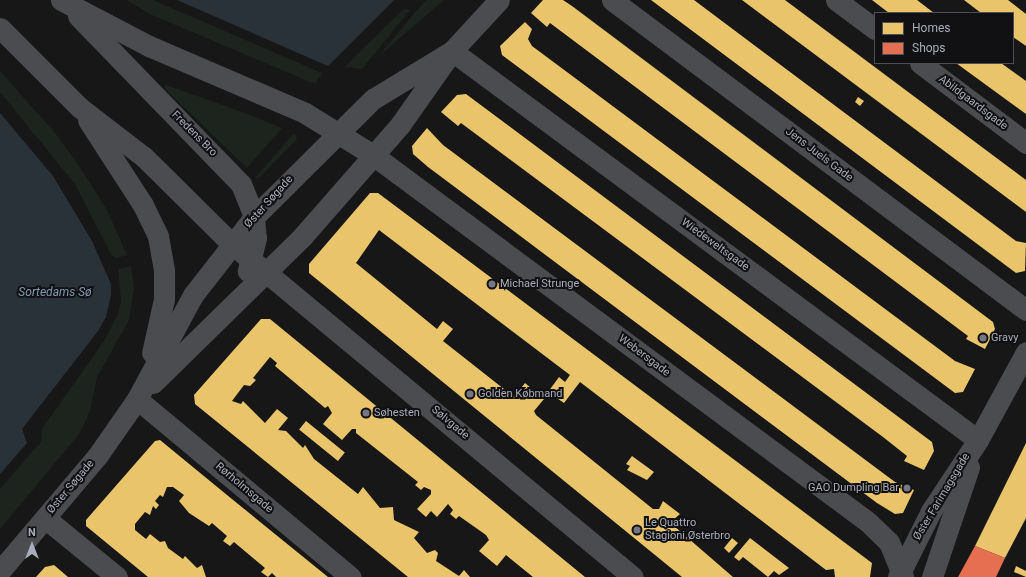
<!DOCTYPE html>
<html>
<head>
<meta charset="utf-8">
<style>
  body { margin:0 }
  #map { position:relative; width:1026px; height:577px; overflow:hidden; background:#171717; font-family:Roboto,sans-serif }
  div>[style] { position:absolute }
  .green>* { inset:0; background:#1d241e }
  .water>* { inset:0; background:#2a3239 }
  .homes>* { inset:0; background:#e9c46a; transform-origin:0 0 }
  .shops>* { inset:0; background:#e76f51 }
  .minor>* { height:21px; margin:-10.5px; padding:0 10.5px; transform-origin:10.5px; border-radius:10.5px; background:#4b4c50 }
  .dots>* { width:11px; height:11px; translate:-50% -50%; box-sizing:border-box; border:2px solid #111113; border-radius:50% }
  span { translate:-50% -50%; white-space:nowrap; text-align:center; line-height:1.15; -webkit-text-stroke:4px #111113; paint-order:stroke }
  .street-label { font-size:11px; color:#a8adb8 }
  .poi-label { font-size:11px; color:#a8adb8 }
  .left { translate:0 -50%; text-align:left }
  .right { translate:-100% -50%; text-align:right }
  .water-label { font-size:12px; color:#7f9bb3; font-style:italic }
  .legend { position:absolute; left:874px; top:12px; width:140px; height:52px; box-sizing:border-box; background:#111113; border:1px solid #4d4f55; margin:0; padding:5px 7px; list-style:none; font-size:12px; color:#a8adb8 }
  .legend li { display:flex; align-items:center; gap:8px; height:20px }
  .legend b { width:20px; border:1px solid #4d4f55 }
  .north { position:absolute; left:12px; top:525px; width:40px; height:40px; -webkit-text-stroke:3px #111113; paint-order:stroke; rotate:0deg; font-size:11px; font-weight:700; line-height:16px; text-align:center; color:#a8adb8 }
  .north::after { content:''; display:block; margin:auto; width:14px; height:18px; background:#a8adb8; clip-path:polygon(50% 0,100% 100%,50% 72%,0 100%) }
</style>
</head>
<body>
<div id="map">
  <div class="green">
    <i style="clip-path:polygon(126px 0,153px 0,322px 73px,315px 84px,152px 15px)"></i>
    <i style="clip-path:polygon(426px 0,444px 0,379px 56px,417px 10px)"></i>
    <i style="clip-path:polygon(404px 9px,410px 10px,362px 69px,344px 67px)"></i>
    <i style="clip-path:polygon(0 71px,56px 134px,81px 169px,107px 210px,127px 255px,116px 258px,112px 256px,75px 184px,0 92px)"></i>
    <i style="clip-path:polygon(166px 85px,237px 110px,282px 128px,247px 168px,164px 88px)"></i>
    <i style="clip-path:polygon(294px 133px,297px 139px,259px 178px,255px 178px)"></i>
    <i style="clip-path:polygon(131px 266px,134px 288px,129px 320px,97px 377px,90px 411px,80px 433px,0 529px,0 489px,41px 442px,42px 429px,104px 341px,118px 314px,121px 300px,118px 269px)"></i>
  </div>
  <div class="water">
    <i style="clip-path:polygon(177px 0,394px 0,328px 66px)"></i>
    <i style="clip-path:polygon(0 113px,53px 176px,92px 241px,111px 284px,111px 295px,106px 317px,98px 331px,22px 429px,27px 443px,0 474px)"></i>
  </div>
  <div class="homes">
    <i style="clip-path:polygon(543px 0,563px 0,572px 6px,993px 322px,995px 329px,985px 349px,966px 339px,968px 336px,550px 23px,547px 27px,531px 13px)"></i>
    <i style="clip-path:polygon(651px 0,694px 0,1016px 241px,1026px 243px,1025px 271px,1016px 273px)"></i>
    <i style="clip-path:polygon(742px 0,785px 0,1026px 180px,1026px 212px)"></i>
    <i style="clip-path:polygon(872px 0,917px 0,934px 13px,889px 13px)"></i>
    <i style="clip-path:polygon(964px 0,1008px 0,1026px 14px,1026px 46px,1013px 37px,1013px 13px,981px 13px)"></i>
    <i style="clip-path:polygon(525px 22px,532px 29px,528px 39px,532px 46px,955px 361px,975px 369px,963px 392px,955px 393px,502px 55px,500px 46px)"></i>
    <i style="clip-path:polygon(956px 63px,1001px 63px,1026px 81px,1026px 114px)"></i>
    <i style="clip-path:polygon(466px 94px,932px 442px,934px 451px,924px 470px,904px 461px,907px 456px,883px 437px,461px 123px,458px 126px,441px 112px,457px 95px)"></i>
    <i style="clip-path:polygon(858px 97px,864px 101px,860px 106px,855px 102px)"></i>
    <i style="clip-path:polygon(427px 128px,443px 145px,895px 482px,914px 490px,903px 513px,895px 514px,877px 503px,428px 167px,413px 154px,412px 146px)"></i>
    <i style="clip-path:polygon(370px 193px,378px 193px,872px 563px,870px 577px,835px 577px,834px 569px,826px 570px,580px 382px,564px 403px,548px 392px,559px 377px,565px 382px,570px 375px,379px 230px,356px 263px,437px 329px,443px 321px,453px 329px,443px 341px,509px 393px,515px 396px,525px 383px,544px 399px,534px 411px,536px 415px,653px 509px,659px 509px,663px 501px,680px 514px,673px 520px,674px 526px,733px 577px,682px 577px,309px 273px,309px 264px)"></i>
    <i style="clip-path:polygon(261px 319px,270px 319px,585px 577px,533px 577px,506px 555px,497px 566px,479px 551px,489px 540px,486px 535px,459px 516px,456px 519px,450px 514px,453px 510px,448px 504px,437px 517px,431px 511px,426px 517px,417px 509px,431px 494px,431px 490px,424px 487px,421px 490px,415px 485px,418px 482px,356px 433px,356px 429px,352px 429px,342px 440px,323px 424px,332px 413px,328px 406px,325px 408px,275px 366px,277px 363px,270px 357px,253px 378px,256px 380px,250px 386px,244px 385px,232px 401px,241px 404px,243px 401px,265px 423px,277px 409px,288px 418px,278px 430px,286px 431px,303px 448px,305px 445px,314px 459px,358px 494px,363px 487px,380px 508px,393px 507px,394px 520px,419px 532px,414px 538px,427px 553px,435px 550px,438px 553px,436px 561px,459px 576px,464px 570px,470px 577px,408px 577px,195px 404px,194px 395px)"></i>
    <i style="left:306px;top:421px;width:50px;height:11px;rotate:39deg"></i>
    <i style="clip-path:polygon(160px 440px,227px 495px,328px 577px,276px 577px,272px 573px,268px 577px,261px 572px,265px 568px,234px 542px,230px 546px,223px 541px,227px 536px,212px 523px,209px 526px,189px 513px,179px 501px,184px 495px,173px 487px,167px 487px,163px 497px,160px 495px,155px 501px,159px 505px,156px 509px,153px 506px,150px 515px,145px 512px,135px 524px,135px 530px,146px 539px,150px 534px,160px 542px,165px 541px,168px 548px,183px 559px,185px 556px,197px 568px,202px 565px,206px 577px,148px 577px,86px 526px,86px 520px,155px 441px)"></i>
    <i style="clip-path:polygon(1026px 443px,1026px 518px,1005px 558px,975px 546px)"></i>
    <i style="clip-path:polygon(632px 456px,654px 472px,647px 480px,627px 470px,630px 466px,626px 464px)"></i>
    <i style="clip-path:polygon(732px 538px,738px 543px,729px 553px,724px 548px)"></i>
    <i style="clip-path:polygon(750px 538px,789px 568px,779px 575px,774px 571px,768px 577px,743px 557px,739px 561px,734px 557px)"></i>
    <i style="clip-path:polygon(54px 565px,68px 577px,36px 577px,45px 567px)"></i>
    <i style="clip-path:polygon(1016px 566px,1026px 571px,1026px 577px,1014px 572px)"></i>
  </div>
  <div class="shops">
    <i style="clip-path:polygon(975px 546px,1005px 558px,996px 577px,958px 577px)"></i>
  </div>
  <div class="minor">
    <i style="left:61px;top:0;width:99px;rotate:27.6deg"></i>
    <i style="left:149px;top:46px;width:170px;rotate:23.2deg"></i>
    <i style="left:305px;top:113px;width:80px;rotate:31.7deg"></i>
    <i style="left:373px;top:155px;width:616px;rotate:36.55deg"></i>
    <i style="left:868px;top:522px;width:29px;rotate:44deg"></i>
    <i style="left:889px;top:542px;width:38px;rotate:68deg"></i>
    <i style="left:612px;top:0;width:517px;rotate:36.83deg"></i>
    <i style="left:836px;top:0;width:49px;rotate:36.6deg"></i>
    <i style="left:78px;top:16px;width:234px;rotate:45.9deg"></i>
    <i style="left:241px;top:184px;width:35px;rotate:68deg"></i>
    <i style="left:254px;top:217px;width:21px;rotate:85deg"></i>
    <i style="left:256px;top:238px;width:34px;rotate:104deg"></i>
    <i style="left:0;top:28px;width:112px;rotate:45deg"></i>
    <i style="left:79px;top:107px;width:82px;rotate:37.6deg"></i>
    <i style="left:144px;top:157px;width:124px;rotate:44.7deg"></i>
    <i style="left:232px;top:244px;width:521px;rotate:39.71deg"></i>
    <i style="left:452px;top:51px;width:654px;rotate:36.48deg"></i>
    <i style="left:920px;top:63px;width:133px;rotate:37deg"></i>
    <i style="left:88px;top:120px;width:101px;rotate:57.1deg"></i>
    <i style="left:143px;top:205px;width:34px;rotate:64deg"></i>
    <i style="left:158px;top:236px;width:35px;rotate:80deg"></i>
    <i style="left:164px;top:270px;width:29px;rotate:90deg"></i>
    <i style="left:164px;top:299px;width:55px;rotate:102.5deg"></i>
    <i style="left:153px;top:383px;width:209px;rotate:-44.4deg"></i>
    <i style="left:302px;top:237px;width:149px;rotate:-48.8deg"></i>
    <i style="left:400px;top:125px;width:90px;rotate:-54.9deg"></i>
    <i style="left:452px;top:51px;width:69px;rotate:-47.3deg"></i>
    <i style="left:137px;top:399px;width:278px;rotate:39.8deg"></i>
    <i style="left:45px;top:518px;width:93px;rotate:39.3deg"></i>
    <i style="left:0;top:571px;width:152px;rotate:-49.8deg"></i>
    <i style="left:98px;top:455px;width:68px;rotate:-55.1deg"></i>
    <i style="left:137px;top:399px;width:118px;rotate:-61.7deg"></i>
    <i style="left:193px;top:295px;width:99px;rotate:-52deg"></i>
    <i style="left:254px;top:217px;width:168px;rotate:-44.8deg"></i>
    <i style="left:373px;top:99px;width:92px;rotate:-31.3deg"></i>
    <i style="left:898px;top:577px;width:74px;rotate:-63.4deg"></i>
    <i style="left:931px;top:511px;width:85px;rotate:-56.5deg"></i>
    <i style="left:978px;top:440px;width:100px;rotate:-61.4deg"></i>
    <i style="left:932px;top:577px;width:116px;rotate:-71.4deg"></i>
  </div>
  <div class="dots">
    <i style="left:492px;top:284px;background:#757880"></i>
    <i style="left:983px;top:338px;background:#757880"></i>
    <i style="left:470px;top:394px;background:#757880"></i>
    <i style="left:366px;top:413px;background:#757880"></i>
    <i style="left:907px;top:488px;background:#757880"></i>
    <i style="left:637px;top:530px;background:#757880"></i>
  </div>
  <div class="street-label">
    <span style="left:973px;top:103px;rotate:37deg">Abildgaardsgade</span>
    <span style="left:194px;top:134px;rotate:45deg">Fredens Bro</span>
    <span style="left:819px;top:155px;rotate:37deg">Jens Juels Gade</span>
    <span style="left:269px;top:202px;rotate:-48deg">Øster Søgade</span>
    <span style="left:715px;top:245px;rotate:36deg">Wiedeweltsgade</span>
    <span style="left:644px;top:356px;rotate:37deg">Webersgade</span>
    <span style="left:450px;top:423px;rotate:40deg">Sølvgade</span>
    <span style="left:71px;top:487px;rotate:-50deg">Øster Søgade</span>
    <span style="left:244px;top:488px;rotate:40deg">Rørholmsgade</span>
    <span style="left:942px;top:497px;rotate:-59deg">Øster Farimagsgade</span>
  </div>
  <div class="poi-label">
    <span class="left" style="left:500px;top:284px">Michael Strunge</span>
    <span class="left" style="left:991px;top:338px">Gravy</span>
    <span class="left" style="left:478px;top:394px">Golden Købmand</span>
    <span class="left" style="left:374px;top:413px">Søhesten</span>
    <span class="right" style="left:899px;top:488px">GAO Dumpling Bar</span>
    <span class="left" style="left:645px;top:530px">Le Quattro<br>Stagioni Østerbro</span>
  </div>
  <div class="water-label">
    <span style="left:55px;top:293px">Sortedams Sø</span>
  </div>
  <ul class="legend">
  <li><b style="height:11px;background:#e9c46a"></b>Homes</li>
  <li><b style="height:11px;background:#e76f51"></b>Shops</li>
  </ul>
  <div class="north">N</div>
</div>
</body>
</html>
